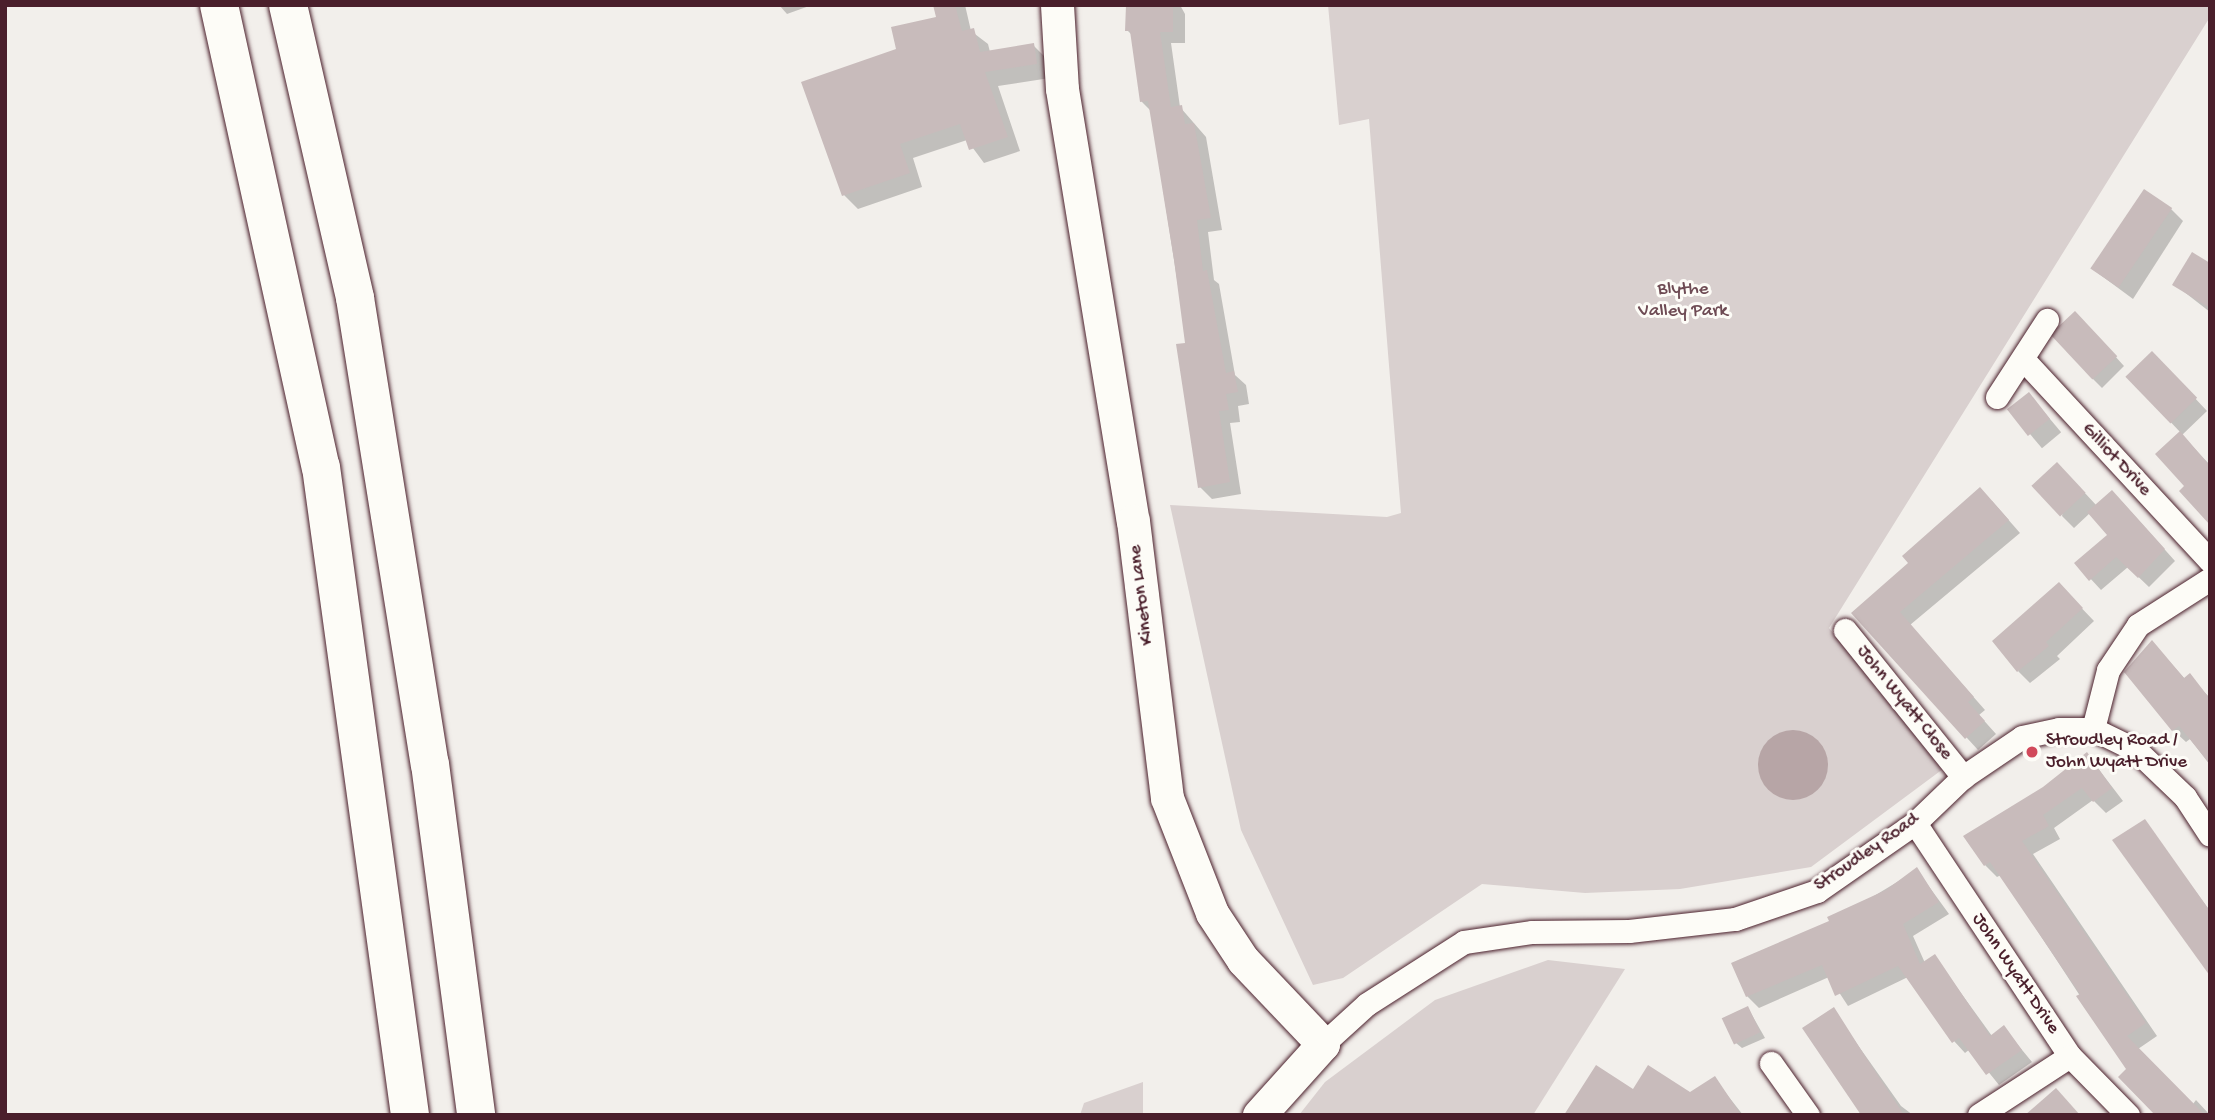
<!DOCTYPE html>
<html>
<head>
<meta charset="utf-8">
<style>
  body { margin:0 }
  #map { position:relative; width:2215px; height:1120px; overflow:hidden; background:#f2efeb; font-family:"Gochi Hand",sans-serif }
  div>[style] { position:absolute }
  .green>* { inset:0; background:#d9d0cf }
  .water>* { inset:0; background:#b7a5a6 }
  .round { border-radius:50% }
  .shadow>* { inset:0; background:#0003; transform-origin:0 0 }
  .building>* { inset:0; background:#c8bbbb; transform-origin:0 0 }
  .roads { filter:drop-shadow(0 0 2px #4a1f2b) drop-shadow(0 0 2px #4a1f2b) }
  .street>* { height:23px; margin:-11.5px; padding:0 11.5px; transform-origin:11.5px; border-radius:11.5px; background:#fdfcf7 }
  .secondary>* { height:33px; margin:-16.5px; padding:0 16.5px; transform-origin:16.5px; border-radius:16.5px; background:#fdfcf7 }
  .highway>* { height:38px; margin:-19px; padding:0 19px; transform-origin:19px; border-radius:19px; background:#fdfcf7 }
  .dots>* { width:19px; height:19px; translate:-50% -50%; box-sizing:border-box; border:4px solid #fdfcf7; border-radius:50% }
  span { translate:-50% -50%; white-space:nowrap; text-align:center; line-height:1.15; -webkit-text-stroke:6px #fdfcf7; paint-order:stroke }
  .park-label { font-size:19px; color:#6e4b54 }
  .street-label { font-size:19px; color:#4a1f2b }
  .poi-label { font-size:19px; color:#4a1f2b }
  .left { translate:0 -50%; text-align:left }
  .frame { position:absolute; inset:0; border:7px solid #4a1f2b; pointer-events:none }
</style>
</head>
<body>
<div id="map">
  <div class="green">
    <i style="clip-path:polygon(1328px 5px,2210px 5px,2210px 17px,1829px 628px,1943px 769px,1811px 867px,1680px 889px,1585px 893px,1482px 884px,1343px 978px,1313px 985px,1241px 830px,1170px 505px,1387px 517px,1401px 513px,1369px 119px,1339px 125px)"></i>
    <i style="clip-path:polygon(1548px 960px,1625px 969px,1533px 1115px,1299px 1115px,1325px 1082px,1435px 1000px)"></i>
    <i style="clip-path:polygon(1143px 1082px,1143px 1115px,1080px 1115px,1084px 1103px)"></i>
  </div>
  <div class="water">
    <i class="round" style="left:1758px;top:730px;width:70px;height:70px"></i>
  </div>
  <div class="shadow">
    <i style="clip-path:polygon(779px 5px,812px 5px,787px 14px)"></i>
    <i style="clip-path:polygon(935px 5px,965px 5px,971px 31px,988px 44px,990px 52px,1033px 45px,1047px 59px,1050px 78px,998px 86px,1020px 151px,984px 163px,967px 140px,913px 158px,922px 187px,858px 209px,844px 195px,804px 83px,898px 50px,938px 18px)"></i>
    <i style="clip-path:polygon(1128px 5px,1180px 5px,1185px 14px,1185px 43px,1171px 43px,1180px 107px,1206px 137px,1222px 230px,1208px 232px,1214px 280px,1219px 284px,1235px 375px,1246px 385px,1249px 404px,1238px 406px,1240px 422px,1230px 423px,1241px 494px,1212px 499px,1200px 487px,1187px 344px,1151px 111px,1142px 102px,1133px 36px,1127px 30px)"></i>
    <i style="clip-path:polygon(2171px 209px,2183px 221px,2133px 299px,2091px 268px)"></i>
    <i style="clip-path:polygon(2210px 266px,2210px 312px,2174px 284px)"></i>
    <i style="clip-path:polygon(2084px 322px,2124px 366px,2102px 388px,2093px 379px)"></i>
    <i style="clip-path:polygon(2164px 365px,2207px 411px,2182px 435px,2210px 465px,2210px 522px,2186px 486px,2181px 433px,2128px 377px)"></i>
    <i style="left:2029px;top:394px;width:50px;height:25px;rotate:50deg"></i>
    <i style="clip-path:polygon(2070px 477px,2097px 506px,2123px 503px,2175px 561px,2149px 587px,2128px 567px,2101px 590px,2076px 563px,2109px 536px,2090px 513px,2074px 528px,2062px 516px)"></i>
    <i style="clip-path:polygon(1992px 501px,2020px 533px,1910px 625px,1985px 710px,1979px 715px,1996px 734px,1978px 750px,1853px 613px)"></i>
    <i style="clip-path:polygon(2071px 597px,2094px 621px,2057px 656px,2060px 659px,2030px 683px,2018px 671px)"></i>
    <i style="clip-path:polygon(2152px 642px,2185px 679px,2189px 676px,2210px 698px,2210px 765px,2190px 739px,2186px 742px,2173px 730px,2126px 672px)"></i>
    <i style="clip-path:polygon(2087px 754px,2123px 801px,2106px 813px,2093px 800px,2054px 828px,2060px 839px,2033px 854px,2157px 1036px,2138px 1049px,2193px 1104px,2196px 1100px,2210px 1115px,2158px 1115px,2001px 875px,1997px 877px,1985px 865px,2044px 789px)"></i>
    <i style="clip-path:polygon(2144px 821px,2210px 911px,2210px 975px)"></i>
    <i style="clip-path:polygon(1917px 870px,1949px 914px,1913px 936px,1925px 963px,1935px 957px,1992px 1036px,2004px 1028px,2032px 1062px,1999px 1085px,1970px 1049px,1965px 1053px,1954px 1041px,1908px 977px,1848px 1006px,1829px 977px,1759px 1008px,1747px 996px,1831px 922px)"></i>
    <i style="clip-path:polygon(1748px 1008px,1765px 1038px,1742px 1048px,1736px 1043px)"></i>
    <i style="clip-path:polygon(1833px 1010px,1901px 1106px,1913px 1115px,1864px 1115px)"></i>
    <i style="clip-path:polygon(1714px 1078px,1743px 1115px,1695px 1115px,1633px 1091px,1687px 1096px)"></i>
  </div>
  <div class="building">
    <i style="clip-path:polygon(933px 5px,955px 5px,962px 31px,974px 28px,980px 52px,1034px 43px,1037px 64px,985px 72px,1008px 137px,969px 150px,960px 124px,900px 144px,910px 173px,842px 196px,801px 82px,896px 49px,891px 27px,936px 17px)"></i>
    <i style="clip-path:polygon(1126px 5px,1173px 5px,1173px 32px,1160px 32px,1171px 107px,1182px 105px,1185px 124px,1194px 123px,1211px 218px,1197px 220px,1203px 271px,1207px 270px,1226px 373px,1234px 371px,1238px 392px,1226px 394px,1229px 410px,1219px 411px,1230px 482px,1198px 488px,1176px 344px,1185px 343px,1174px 260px,1148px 101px,1140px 102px,1130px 31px,1125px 31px)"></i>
    <i style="left:2144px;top:189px;width:34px;height:96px;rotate:34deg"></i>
    <i style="clip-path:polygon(2192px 252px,2210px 263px,2210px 308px,2172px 285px)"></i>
    <i style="left:2075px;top:311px;width:62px;height:34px;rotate:47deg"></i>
    <i style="left:2152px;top:351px;width:65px;height:37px;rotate:46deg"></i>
    <i style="left:2029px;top:392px;width:34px;height:28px;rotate:52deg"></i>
    <i style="clip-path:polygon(2180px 431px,2210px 466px,2210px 525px,2179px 491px,2184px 486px,2155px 454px)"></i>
    <i style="left:2057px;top:462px;width:42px;height:35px;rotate:47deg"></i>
    <i style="clip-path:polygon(1980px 487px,2009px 520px,1900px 612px,1974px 697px,1968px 702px,1985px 721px,1965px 739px,1851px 613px,1908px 563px,1902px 556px)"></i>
    <i style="clip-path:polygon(2112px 490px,2165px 549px,2138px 578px,2116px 557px,2089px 581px,2074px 563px,2107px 535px,2087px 512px)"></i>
    <i style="clip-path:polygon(2059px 582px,2083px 608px,2046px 642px,2049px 646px,2017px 672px,1992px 641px)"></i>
    <i style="clip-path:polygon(2152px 640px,2184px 678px,2190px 673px,2210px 699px,2210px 764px,2179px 726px,2172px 731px,2124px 672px)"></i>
    <i style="clip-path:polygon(2087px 752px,2112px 788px,2093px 802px,2082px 788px,2043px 815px,2049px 826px,2022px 841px,2146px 1023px,2127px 1036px,2205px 1115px,2155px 1115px,2118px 1077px,2126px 1069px,2076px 996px,2080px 994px,1990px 862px,1984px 866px,1963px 836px,2043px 787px)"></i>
    <i style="clip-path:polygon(2145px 819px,2210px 911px,2210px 976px,2112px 840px)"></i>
    <i style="clip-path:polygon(1917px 867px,1939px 902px,1903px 924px,1920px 964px,1935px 954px,1990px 1036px,2004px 1025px,2022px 1050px,1986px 1075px,1959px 1038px,1952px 1043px,1898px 966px,1835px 996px,1822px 965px,1746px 997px,1731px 963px,1829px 921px,1827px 917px,1886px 890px)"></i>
    <i style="left:1748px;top:1006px;width:29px;height:29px;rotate:65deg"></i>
    <i style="clip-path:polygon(1834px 1007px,1865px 1056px,1904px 1115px,1861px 1115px,1802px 1028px)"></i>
    <i style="clip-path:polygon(1596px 1065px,1633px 1089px,1648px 1065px,1690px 1092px,1715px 1076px,1741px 1115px,1564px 1115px)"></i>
    <i style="clip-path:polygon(2056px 1088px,2080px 1115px,2025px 1115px)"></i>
  </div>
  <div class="roads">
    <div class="street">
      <i style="left:2023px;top:359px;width:275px;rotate:47.2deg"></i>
      <i style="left:1997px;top:397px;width:92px;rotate:-57deg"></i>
      <i style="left:1845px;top:630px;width:189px;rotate:51.2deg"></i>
      <i style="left:2093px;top:729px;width:61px;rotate:-75.7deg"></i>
      <i style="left:2108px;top:670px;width:54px;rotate:-56.3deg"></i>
      <i style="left:2138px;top:625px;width:85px;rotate:-32.6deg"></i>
      <i style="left:1915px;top:823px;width:280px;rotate:56.4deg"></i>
      <i style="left:2070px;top:1056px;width:83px;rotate:45.5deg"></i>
      <i style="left:1323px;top:1044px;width:59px;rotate:-42.3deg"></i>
      <i style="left:1367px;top:1004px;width:115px;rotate:-32.6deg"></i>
      <i style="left:1464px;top:942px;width:69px;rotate:-8.4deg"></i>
      <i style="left:1532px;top:932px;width:97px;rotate:-0.6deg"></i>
      <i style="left:1629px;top:931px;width:107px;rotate:-6.5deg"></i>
      <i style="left:1735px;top:919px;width:87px;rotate:-18.9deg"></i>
      <i style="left:1817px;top:891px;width:119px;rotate:-34.8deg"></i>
      <i style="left:1915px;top:823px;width:66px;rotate:-43.8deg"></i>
      <i style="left:1963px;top:777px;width:71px;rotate:-34.1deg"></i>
      <i style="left:2022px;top:737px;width:38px;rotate:-12deg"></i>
      <i style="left:2059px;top:729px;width:34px"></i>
      <i style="left:2093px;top:729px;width:48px;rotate:26deg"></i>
      <i style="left:2136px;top:750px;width:68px;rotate:43.8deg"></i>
      <i style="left:2185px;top:797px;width:45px;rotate:56.7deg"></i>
      <i style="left:1771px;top:1063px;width:64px;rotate:54.6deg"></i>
      <i style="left:1979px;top:1115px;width:108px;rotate:-33deg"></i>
    </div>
    <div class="secondary">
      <i style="left:1057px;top:5px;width:84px;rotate:86.6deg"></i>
      <i style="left:1062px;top:89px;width:438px;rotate:80.7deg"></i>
      <i style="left:1133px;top:521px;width:279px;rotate:83deg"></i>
      <i style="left:1167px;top:798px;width:123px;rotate:68.6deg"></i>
      <i style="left:1212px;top:913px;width:56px;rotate:56.6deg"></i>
      <i style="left:1243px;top:960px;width:116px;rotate:46.4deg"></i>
      <i style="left:1323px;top:1044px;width:96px;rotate:132deg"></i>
    </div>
    <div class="highway">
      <i style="left:219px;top:5px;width:473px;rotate:77.6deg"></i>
      <i style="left:321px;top:467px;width:654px;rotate:82.18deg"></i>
      <i style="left:288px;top:5px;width:301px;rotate:77.1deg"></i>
      <i style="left:355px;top:298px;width:472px;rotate:80.9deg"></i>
      <i style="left:430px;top:764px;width:354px;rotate:82.5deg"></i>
    </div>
  </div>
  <div class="dots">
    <i style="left:2032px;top:752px;background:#d1495b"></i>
  </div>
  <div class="park-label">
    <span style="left:1683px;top:301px">Blythe<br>Valley Park</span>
  </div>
  <div class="street-label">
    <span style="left:2116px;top:460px;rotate:47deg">Gilliot Drive</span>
    <span style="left:1142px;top:595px;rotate:-97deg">Kineton Lane</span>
    <span style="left:1904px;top:703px;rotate:51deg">John Wyatt Close</span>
    <span style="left:1867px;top:853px;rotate:-35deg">Stroudley Road</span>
    <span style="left:2015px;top:974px;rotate:56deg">John Wyatt Drive</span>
  </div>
  <div class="poi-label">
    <span class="left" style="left:2046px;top:752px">Stroudley Road /<br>John Wyatt Drive</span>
  </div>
  <div class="frame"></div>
</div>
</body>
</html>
